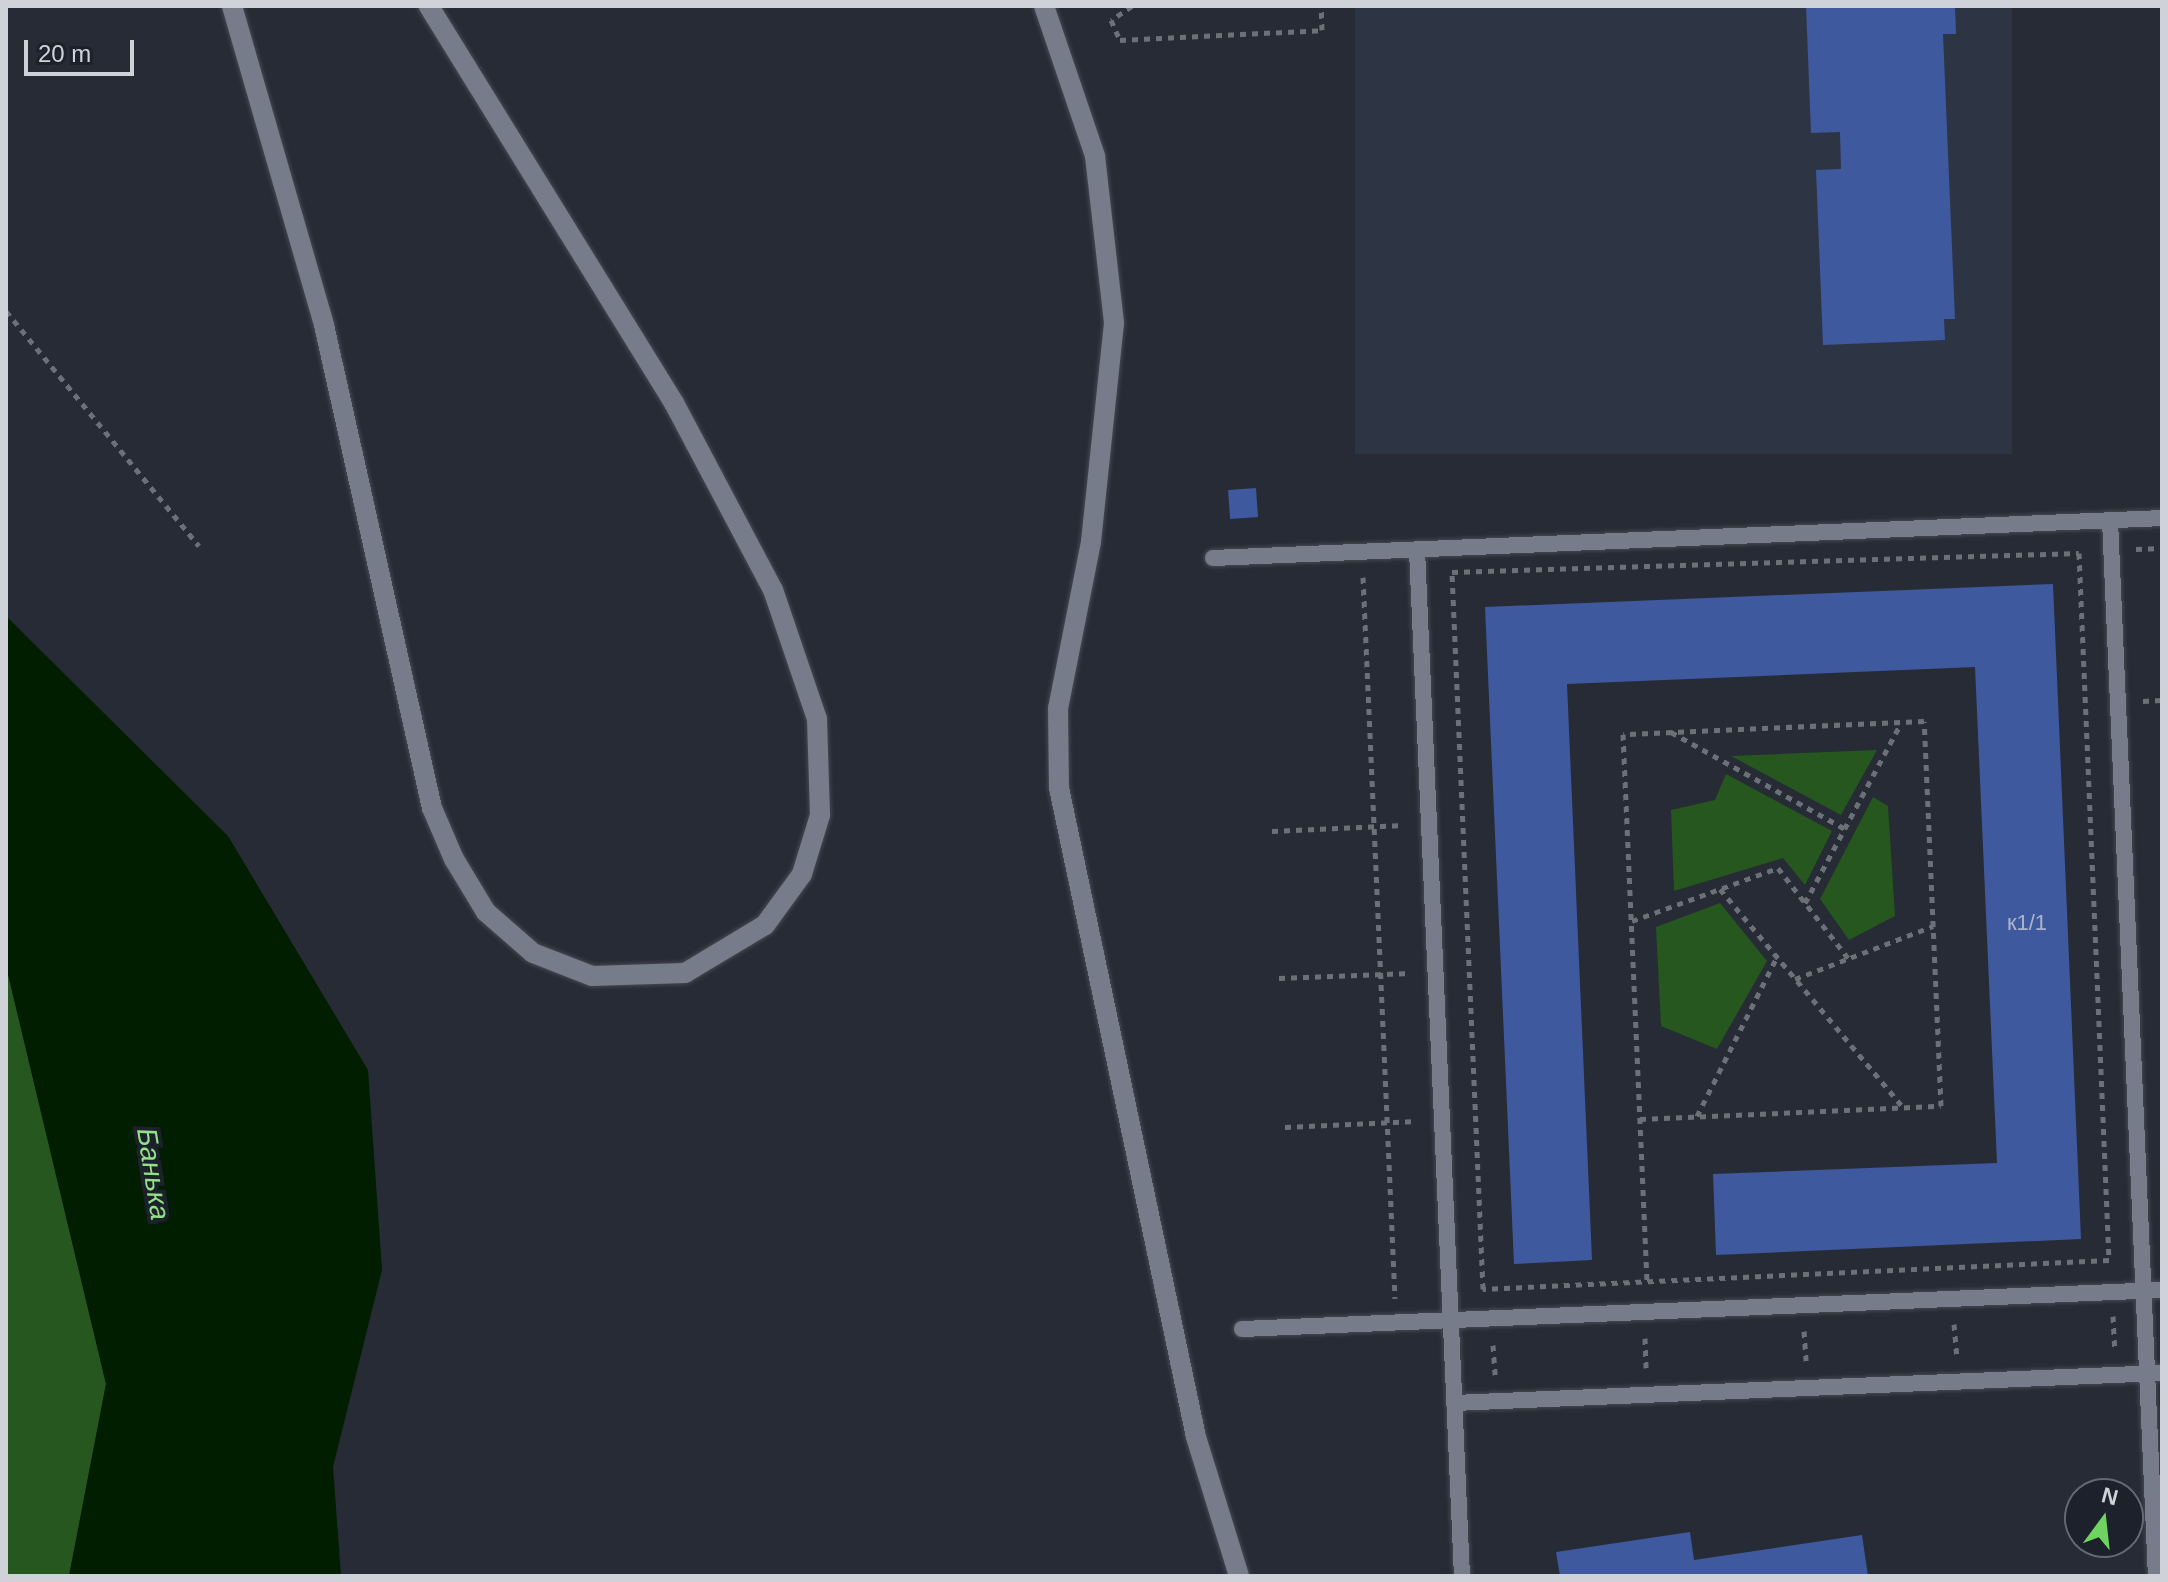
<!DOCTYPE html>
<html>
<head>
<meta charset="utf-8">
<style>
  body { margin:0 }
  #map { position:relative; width:2168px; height:1582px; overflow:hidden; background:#262b35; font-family:Arial,sans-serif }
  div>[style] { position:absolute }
  .built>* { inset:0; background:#2d3444; transform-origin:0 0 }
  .green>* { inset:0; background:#26571e }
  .water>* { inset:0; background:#011e00 }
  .building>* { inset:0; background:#3f599e; transform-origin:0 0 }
  .path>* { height:5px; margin-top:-2.5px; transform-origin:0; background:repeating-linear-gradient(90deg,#6c7079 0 6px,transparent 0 12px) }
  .roads { filter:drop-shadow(0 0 2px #454851) drop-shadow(0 0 2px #454851) }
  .service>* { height:16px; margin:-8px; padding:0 8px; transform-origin:8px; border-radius:8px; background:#767c89 }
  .minor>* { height:20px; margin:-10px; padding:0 10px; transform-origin:10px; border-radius:10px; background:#767c89 }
  .tertiary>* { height:20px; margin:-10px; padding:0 10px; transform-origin:10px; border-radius:10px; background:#767c89 }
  span { translate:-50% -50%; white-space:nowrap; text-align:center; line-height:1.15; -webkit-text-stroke:8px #1c212b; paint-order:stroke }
  .number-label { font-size:22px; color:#abb4ca }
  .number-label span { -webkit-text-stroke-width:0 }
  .water-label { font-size:28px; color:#92e186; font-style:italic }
  .frame { position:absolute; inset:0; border:8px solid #cfd2d9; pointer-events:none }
  .north { position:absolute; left:2064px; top:1478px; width:80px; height:80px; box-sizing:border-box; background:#1c212b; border:2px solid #646871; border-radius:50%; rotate:15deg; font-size:22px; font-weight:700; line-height:32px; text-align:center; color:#cfd2d9 }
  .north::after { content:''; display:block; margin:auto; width:28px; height:36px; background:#6fd360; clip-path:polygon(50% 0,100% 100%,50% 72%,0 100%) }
  .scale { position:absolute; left:24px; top:40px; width:110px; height:36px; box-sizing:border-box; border:4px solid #cfd2d9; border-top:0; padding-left:10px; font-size:24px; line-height:28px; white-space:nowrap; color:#cfd2d9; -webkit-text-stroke:6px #1c212b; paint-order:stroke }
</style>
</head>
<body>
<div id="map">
  <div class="built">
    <i style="left:1355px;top:6px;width:657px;height:448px"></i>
  </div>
  <div class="green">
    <i style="clip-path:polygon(1877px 750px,1841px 815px,1731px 756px)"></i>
    <i style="clip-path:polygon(1726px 774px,1832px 831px,1805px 885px,1783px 858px,1674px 891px,1671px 810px,1715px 800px)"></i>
    <i style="clip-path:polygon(1873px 797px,1888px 806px,1895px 916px,1849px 940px,1820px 899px)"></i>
    <i style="clip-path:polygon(1720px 903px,1767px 961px,1717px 1049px,1661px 1026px,1656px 927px)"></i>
    <i style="clip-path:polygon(6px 966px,106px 1384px,69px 1576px,6px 1576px)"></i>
  </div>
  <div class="water">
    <i style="clip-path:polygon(6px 616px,228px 836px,368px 1070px,382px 1270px,333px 1467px,341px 1576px,69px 1576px,106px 1384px,6px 966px)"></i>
  </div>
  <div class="building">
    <i style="clip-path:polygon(1806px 6px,1955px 6px,1956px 34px,1943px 34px,1955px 319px,1944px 319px,1945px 340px,1823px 345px,1816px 170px,1841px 169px,1840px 132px,1811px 133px)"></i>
    <i style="left:1256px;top:488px;width:29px;height:28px;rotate:86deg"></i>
    <i style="clip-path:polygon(2053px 584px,2081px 1239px,1716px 1255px,1713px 1174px,1997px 1163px,1975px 667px,1567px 684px,1592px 1260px,1514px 1264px,1485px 607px)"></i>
    <i style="clip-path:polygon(1690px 1532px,1694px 1560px,1862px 1535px,1868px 1576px,1560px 1576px,1556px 1552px)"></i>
  </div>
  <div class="path">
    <i style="left:1132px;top:6px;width:25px;rotate:146deg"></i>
    <i style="left:1111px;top:20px;width:22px;rotate:66deg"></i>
    <i style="left:1120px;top:40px;width:202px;rotate:-2.8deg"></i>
    <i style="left:1322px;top:30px;width:24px;rotate:-92deg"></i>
    <i style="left:6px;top:311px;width:304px;rotate:50.6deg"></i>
    <i style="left:2136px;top:549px;width:26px;rotate:-2deg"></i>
    <i style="left:2079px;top:553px;width:708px;rotate:87.57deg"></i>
    <i style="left:2109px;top:1260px;width:627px;rotate:177.35deg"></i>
    <i style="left:1483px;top:1289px;width:718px;rotate:-92.48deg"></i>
    <i style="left:1452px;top:572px;width:627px;rotate:-1.74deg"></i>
    <i style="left:1363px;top:577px;width:722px;rotate:87.46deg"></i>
    <i style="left:2143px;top:701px;width:19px;rotate:-3deg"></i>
    <i style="left:1671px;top:732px;width:199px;rotate:29.1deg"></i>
    <i style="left:1272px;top:831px;width:132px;rotate:-2.6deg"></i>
    <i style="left:1720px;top:889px;width:286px;rotate:50deg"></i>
    <i style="left:1805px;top:903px;width:204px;rotate:-61.9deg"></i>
    <i style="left:1632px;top:921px;width:155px;rotate:-20deg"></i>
    <i style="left:1778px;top:868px;width:114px;rotate:52.1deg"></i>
    <i style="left:1279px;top:978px;width:132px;rotate:-2.2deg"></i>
    <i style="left:1795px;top:979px;width:148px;rotate:-21deg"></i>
    <i style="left:1697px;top:1116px;width:178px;rotate:-63.3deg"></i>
    <i style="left:1640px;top:1119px;width:301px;rotate:-2.5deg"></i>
    <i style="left:1941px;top:1106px;width:385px;rotate:-92.5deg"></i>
    <i style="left:1924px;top:721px;width:301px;rotate:177.5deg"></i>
    <i style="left:1623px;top:734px;width:548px;rotate:87.49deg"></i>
    <i style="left:1285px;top:1127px;width:132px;rotate:-2.6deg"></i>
    <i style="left:2113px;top:1316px;width:34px;rotate:87deg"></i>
    <i style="left:1954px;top:1324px;width:34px;rotate:85deg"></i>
    <i style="left:1804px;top:1331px;width:30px;rotate:86deg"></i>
    <i style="left:1645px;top:1338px;width:30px;rotate:88deg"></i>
    <i style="left:1493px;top:1345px;width:30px;rotate:86deg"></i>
  </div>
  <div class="roads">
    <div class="service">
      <i style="left:2110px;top:520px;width:1057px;rotate:87.51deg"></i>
      <i style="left:1417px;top:550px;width:1027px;rotate:87.49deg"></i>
      <i style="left:1213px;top:558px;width:950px;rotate:-2.41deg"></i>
      <i style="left:1242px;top:1329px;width:921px;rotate:-2.43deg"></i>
      <i style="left:1454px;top:1403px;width:709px;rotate:-2.43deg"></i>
    </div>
    <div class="minor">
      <i style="left:1044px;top:6px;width:158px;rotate:71.2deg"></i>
      <i style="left:1095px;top:156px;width:168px;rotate:83.5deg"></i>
      <i style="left:1114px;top:323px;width:220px;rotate:96deg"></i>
      <i style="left:1091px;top:542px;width:169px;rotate:101.2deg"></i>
      <i style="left:1058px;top:708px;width:80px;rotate:89.3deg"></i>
      <i style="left:1059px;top:788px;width:663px;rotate:78.08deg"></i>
      <i style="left:1196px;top:1437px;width:145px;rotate:72.8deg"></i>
    </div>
    <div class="tertiary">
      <i style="left:232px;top:6px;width:332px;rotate:73.9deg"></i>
      <i style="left:324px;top:325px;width:495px;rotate:77.4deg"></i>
      <i style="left:432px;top:808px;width:56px;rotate:66.7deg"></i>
      <i style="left:454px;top:859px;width:62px;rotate:58.9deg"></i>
      <i style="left:486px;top:912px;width:62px;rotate:41.1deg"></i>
      <i style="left:533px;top:953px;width:63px;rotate:21.3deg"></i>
      <i style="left:592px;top:976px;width:93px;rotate:-1.8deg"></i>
      <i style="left:685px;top:973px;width:93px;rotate:-31deg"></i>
      <i style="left:765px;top:925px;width:63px;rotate:-54deg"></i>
      <i style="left:802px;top:874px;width:62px;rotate:-73deg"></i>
      <i style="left:820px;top:815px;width:96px;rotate:-91.8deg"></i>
      <i style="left:817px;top:719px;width:136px;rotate:-108.8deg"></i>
      <i style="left:773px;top:590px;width:212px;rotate:-117.9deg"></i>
      <i style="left:674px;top:403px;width:467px;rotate:-121.7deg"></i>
    </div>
  </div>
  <div class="number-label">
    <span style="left:2027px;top:923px">к1/1</span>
  </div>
  <div class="water-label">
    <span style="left:153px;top:1174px;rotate:81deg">Банька</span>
  </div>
  <div class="frame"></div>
  <div class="north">N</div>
  <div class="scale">20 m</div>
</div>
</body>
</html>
